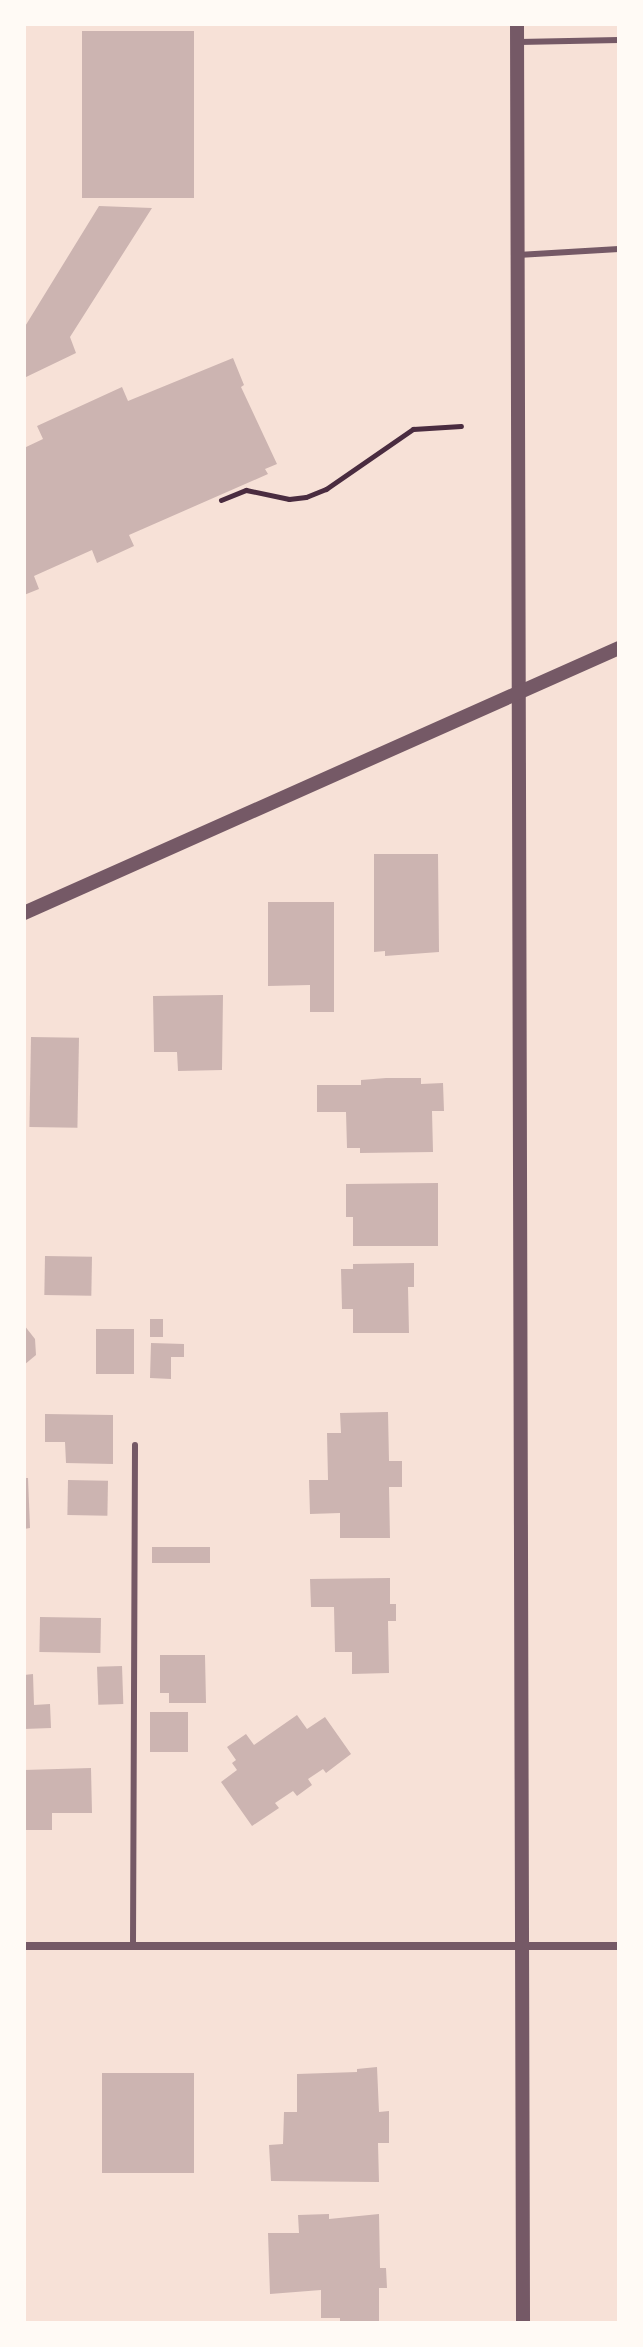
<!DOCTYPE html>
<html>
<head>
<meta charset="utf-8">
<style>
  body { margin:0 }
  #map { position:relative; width:643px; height:2347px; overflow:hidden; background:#f7e1d7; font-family:Jost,sans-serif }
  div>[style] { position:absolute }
  .building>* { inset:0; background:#ccb4b1; transform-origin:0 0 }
  .path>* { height:5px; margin:-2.5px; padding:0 2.5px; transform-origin:2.5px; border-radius:2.5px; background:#4a2c40 }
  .service>* { height:6px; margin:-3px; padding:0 3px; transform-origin:3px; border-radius:3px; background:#755966 }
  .minor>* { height:8px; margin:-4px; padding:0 4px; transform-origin:4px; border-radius:4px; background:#755966 }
  .tertiary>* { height:14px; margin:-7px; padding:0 7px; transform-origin:7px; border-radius:7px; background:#755966 }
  span { translate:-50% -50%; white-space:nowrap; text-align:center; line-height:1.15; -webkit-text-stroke:7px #fffaf5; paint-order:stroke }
  .frame { position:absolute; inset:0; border:26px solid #fffaf5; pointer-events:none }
</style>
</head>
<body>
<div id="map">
  <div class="building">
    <i style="left:82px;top:31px;width:112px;height:167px"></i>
    <i style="clip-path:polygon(99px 206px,152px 208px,70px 337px,76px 353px,24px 378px,24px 328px)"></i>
    <i style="clip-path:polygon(233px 358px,244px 385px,241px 387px,277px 464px,265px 469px,268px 474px,129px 535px,134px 546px,97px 563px,92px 550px,34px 576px,39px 589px,24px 595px,24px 448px,43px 439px,37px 426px,122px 387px,128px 401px)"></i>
    <i style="clip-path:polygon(374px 854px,438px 854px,439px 952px,385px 956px,385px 951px,374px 952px)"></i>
    <i style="clip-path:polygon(268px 902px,334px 902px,334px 1012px,310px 1012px,310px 985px,268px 986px)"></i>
    <i style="clip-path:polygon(223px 995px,222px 1070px,178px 1071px,177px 1052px,154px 1052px,153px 996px)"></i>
    <i style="left:31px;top:1037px;width:48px;height:90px;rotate:1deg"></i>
    <i style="clip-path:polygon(386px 1078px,421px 1078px,421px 1084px,443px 1083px,444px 1111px,432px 1111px,433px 1152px,360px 1153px,360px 1148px,347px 1148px,346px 1112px,317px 1112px,317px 1085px,361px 1085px,361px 1080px)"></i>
    <i style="clip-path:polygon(438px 1183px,438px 1246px,353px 1246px,353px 1217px,346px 1217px,346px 1184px)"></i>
    <i style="left:45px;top:1256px;width:47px;height:39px;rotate:1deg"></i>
    <i style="clip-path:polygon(414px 1263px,414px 1287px,408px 1287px,409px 1333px,353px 1333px,353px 1309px,342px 1309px,341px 1269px,353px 1269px,353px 1264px)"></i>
    <i style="left:150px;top:1319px;width:13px;height:18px"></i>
    <i style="clip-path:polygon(24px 1325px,35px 1339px,36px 1355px,24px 1365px)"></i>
    <i style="left:96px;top:1329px;width:38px;height:45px"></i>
    <i style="clip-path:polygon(151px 1343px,184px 1344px,184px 1357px,171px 1357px,171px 1379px,150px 1378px)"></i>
    <i style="clip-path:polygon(388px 1412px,389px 1461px,402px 1461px,402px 1487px,389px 1487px,390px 1538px,340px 1538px,340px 1513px,310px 1514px,309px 1480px,328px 1480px,327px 1433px,341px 1433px,340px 1413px)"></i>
    <i style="clip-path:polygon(45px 1414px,113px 1415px,113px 1464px,66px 1463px,65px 1442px,45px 1442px)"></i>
    <i style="clip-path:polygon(24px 1478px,28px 1478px,30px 1528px,24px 1529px)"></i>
    <i style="left:68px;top:1480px;width:40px;height:35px;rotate:1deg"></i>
    <i style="left:152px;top:1547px;width:58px;height:16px"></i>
    <i style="clip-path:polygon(390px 1578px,390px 1604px,396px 1604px,396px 1621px,388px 1621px,389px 1673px,352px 1674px,352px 1652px,335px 1652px,334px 1607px,311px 1607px,310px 1579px)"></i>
    <i style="left:40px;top:1617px;width:61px;height:35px;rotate:1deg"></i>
    <i style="clip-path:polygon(160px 1655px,205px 1655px,206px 1703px,169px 1703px,169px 1693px,160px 1693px)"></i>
    <i style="left:122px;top:1666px;width:38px;height:25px;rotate:88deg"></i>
    <i style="clip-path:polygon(33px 1674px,34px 1705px,50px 1704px,51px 1728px,24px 1729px,24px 1675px)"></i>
    <i style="left:150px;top:1712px;width:38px;height:40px"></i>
    <i style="clip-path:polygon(297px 1715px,307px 1729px,325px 1717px,351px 1754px,326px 1773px,323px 1769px,308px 1779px,312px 1785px,297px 1796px,293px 1791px,275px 1803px,279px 1808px,252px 1826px,221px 1782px,237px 1770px,232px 1763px,236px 1760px,227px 1747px,246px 1734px,254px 1745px)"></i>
    <i style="clip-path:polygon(91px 1768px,92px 1813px,52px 1813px,52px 1830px,24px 1830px,24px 1770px)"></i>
    <i style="clip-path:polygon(377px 2067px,379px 2112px,389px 2111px,389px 2143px,378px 2143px,379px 2182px,271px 2181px,269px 2145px,283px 2144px,284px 2112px,297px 2112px,297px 2074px,357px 2072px,357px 2069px)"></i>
    <i style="left:102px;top:2073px;width:92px;height:100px"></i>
    <i style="clip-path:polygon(329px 2214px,329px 2219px,379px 2214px,380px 2268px,386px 2268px,387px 2288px,379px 2288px,379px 2323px,340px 2323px,340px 2318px,321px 2318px,321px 2290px,270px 2294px,268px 2233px,299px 2233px,298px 2215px)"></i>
  </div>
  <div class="path">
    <i style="left:221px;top:500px;width:27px;rotate:-22deg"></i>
    <i style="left:246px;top:490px;width:44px;rotate:11.8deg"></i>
    <i style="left:289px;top:499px;width:17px;rotate:-7deg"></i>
    <i style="left:306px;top:497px;width:22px;rotate:-22deg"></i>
    <i style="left:326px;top:489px;width:106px;rotate:-34.6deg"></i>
    <i style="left:413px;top:429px;width:48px;rotate:-3.6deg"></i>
  </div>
  <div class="service">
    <i style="left:519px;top:42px;width:100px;rotate:-1.1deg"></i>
    <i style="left:518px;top:255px;width:101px;rotate:-3.4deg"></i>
    <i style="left:133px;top:1946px;width:501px;rotate:-89.77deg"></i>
  </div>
  <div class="minor">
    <i style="left:24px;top:1946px;width:595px"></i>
  </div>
  <div class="tertiary">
    <i style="left:517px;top:24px;width:2299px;rotate:89.85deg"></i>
    <i style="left:24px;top:913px;width:651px;rotate:-24.01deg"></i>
  </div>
  <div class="frame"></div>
</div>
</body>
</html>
